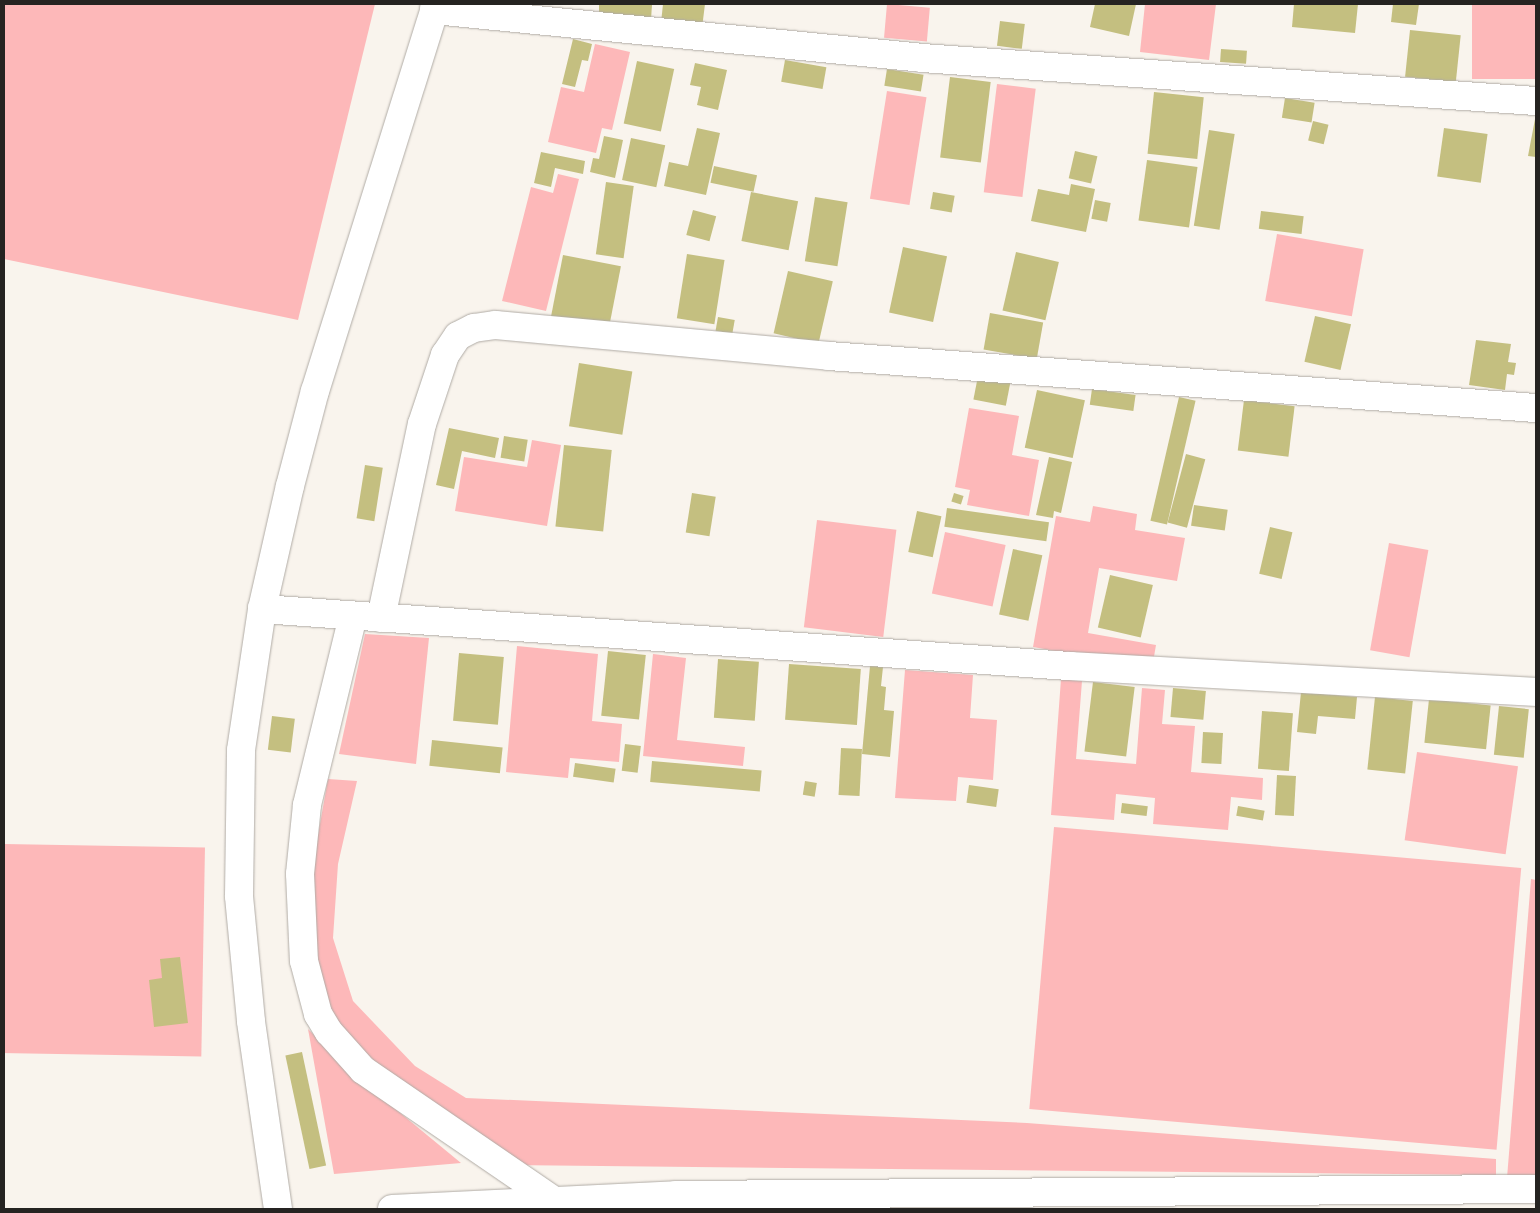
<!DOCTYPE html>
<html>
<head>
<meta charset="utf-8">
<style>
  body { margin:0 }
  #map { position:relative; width:1540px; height:1213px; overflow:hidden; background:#f9f4ed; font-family:"Alegreya Sans",sans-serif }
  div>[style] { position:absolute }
  .green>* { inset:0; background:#fdb8b9; transform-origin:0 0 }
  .building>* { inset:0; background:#c4bf80; transform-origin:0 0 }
  .roads { filter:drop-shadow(0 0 1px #b0aba5) drop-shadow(0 0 1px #b0aba5) }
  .minor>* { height:28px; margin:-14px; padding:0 14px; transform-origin:14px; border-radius:14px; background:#fff }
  span { translate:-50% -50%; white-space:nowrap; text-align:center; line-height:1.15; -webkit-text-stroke:4px #fff; paint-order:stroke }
  .frame { position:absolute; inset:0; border:5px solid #252321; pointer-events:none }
</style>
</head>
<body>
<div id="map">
  <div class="green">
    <i style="clip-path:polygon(4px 4px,375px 4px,298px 320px,4px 259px)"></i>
    <i style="left:887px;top:4px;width:43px;height:34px;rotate:5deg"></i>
    <i style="clip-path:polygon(1145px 4px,1216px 4px,1209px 60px,1140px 52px)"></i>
    <i style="left:1472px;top:4px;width:64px;height:75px"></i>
    <i style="clip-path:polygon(595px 44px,630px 52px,612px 130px,602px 128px,596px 153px,548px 142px,561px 87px,584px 92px)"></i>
    <i style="left:997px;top:84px;width:39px;height:109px;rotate:7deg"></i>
    <i style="left:887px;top:91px;width:40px;height:109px;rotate:9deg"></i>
    <i style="clip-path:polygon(558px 174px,579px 179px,546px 311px,502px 301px,531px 187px,553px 193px)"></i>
    <i style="left:1277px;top:234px;width:88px;height:68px;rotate:10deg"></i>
    <i style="clip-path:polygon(969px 408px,1019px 416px,1012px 455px,1039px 460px,1029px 516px,967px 505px,970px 490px,955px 487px)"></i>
    <i style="clip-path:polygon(532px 440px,561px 445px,547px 526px,455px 511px,464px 457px,527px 467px)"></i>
    <i style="clip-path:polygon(1093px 506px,1137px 514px,1135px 530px,1185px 538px,1177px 581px,1099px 568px,1088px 633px,1156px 645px,1152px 668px,1033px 647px,1056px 516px,1090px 522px)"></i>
    <i style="left:817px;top:520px;width:80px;height:108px;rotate:7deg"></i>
    <i style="left:945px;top:532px;width:62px;height:63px;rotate:12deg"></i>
    <i style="left:1389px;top:543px;width:40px;height:109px;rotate:10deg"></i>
    <i style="clip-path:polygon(365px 634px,429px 638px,416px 764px,339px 754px)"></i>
    <i style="clip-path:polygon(517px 646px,598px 654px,592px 721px,622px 724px,619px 762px,570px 758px,568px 778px,506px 772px)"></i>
    <i style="clip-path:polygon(653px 654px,686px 658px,677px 740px,745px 747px,743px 766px,643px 756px)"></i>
    <i style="clip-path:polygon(905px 670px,973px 675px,970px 718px,997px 720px,993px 780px,958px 777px,956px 801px,895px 798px)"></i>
    <i style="clip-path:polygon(1061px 679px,1082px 681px,1076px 759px,1136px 764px,1142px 688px,1165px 690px,1162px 724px,1195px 726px,1191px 772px,1263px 778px,1262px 800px,1231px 797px,1228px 830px,1153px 824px,1155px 798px,1116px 794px,1114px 820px,1051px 815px)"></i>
    <i style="left:1417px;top:752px;width:102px;height:89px;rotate:8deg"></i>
    <i style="clip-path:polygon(328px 779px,357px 781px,338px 864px,333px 938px,353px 1001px,415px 1066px,466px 1098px,1027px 1123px,1496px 1159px,1496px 1175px,499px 1165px,367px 1062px,324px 1006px,308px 941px,313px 863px)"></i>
    <i style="left:1054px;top:827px;width:469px;height:283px;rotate:5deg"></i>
    <i style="left:4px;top:844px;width:201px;height:209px;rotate:1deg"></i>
    <i style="clip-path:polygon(1531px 879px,1536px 880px,1536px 1175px,1507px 1178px)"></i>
    <i style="clip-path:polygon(308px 1029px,359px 1079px,461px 1163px,334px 1174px)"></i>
  </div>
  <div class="building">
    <i style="clip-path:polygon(599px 4px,652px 5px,651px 19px,599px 16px)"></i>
    <i style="clip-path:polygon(663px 4px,705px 4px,702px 28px,661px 23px)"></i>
    <i style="clip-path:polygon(1095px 4px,1136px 4px,1129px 36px,1090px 27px)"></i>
    <i style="clip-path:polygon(1294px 4px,1358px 4px,1355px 33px,1292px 27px)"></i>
    <i style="clip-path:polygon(1393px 4px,1419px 4px,1416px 25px,1391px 22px)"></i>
    <i style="left:1000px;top:21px;width:25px;height:25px;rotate:7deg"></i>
    <i style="left:1410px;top:30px;width:51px;height:47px;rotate:6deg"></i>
    <i style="clip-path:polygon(573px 39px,592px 44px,588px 61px,582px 60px,575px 87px,562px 84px)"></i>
    <i style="left:1221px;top:49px;width:26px;height:13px;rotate:4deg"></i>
    <i style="left:785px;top:60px;width:42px;height:22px;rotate:10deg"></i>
    <i style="left:637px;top:61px;width:38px;height:64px;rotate:12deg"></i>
    <i style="clip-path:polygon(695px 63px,727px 70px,718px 110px,697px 105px,701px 87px,690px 85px)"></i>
    <i style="left:887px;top:69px;width:37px;height:17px;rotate:9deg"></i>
    <i style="left:950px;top:77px;width:41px;height:81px;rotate:7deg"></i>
    <i style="left:1154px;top:92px;width:50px;height:62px;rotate:6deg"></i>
    <i style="left:1285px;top:98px;width:30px;height:20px;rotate:9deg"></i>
    <i style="clip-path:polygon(1535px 119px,1536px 120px,1536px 157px,1528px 156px)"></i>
    <i style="left:1313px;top:121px;width:16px;height:20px;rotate:14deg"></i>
    <i style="clip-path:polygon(697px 128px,720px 133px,706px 195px,664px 186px,669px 162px,688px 166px)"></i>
    <i style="left:1444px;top:128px;width:44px;height:49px;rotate:8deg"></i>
    <i style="left:1209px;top:130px;width:26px;height:97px;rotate:9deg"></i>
    <i style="clip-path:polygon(604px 136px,623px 140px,615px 178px,590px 172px,593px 158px,599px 159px)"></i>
    <i style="left:631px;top:138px;width:35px;height:43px;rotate:12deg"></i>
    <i style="left:1075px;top:151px;width:23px;height:28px;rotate:13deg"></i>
    <i style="clip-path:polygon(541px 152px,585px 161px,583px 174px,555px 168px,551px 187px,534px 183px)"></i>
    <i style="left:1147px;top:160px;width:51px;height:61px;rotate:8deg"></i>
    <i style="left:714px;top:166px;width:44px;height:17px;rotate:12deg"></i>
    <i style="left:606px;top:182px;width:28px;height:73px;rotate:8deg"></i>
    <i style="clip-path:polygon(1071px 184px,1095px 189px,1086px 232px,1031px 221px,1038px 189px,1069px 195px)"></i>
    <i style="left:751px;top:192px;width:48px;height:50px;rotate:11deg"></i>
    <i style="left:933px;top:192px;width:22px;height:17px;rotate:10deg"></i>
    <i style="left:815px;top:197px;width:33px;height:65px;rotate:9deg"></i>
    <i style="left:1095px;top:200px;width:16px;height:19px;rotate:11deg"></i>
    <i style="left:693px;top:210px;width:24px;height:26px;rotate:15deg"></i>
    <i style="left:1261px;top:211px;width:43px;height:18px;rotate:7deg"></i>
    <i style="left:903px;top:247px;width:45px;height:67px;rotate:12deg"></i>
    <i style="left:1016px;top:252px;width:44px;height:60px;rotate:13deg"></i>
    <i style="left:687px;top:254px;width:38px;height:65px;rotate:9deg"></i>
    <i style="left:563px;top:255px;width:59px;height:63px;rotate:11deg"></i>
    <i style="left:788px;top:271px;width:46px;height:64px;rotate:13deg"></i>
    <i style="left:990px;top:313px;width:54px;height:37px;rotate:10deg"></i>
    <i style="left:1315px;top:316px;width:37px;height:47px;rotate:13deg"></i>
    <i style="left:718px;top:317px;width:17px;height:14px;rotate:10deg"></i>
    <i style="clip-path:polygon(1476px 340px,1511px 344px,1508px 362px,1516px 363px,1514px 375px,1507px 374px,1505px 390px,1469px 385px)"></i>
    <i style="left:579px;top:363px;width:54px;height:64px;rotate:9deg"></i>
    <i style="left:978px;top:376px;width:33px;height:24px;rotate:11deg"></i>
    <i style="left:1092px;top:389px;width:44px;height:16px;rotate:8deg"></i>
    <i style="left:1037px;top:390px;width:49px;height:59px;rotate:12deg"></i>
    <i style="left:1179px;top:397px;width:17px;height:127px;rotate:13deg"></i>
    <i style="left:1244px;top:400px;width:51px;height:51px;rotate:7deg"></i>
    <i style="clip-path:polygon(449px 428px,499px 438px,495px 458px,462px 451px,454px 489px,436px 485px)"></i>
    <i style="left:504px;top:436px;width:24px;height:22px;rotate:9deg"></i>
    <i style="left:564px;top:445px;width:48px;height:82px;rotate:6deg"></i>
    <i style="left:1186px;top:454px;width:20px;height:71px;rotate:15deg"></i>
    <i style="clip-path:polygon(1049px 457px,1072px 462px,1061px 513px,1054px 511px,1053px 518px,1036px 515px)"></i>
    <i style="left:365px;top:465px;width:18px;height:54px;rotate:9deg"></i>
    <i style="left:692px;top:493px;width:24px;height:40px;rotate:9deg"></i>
    <i style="left:954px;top:493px;width:10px;height:9px;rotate:17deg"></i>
    <i style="left:1194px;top:505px;width:34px;height:21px;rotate:8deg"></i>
    <i style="left:947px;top:508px;width:103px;height:19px;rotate:8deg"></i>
    <i style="left:917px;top:511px;width:25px;height:42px;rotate:12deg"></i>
    <i style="left:1270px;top:527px;width:23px;height:48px;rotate:13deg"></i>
    <i style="left:1013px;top:549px;width:30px;height:67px;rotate:12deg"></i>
    <i style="left:1110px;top:575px;width:44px;height:54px;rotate:13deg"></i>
    <i style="left:608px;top:651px;width:38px;height:65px;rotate:6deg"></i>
    <i style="left:459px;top:653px;width:45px;height:68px;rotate:5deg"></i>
    <i style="left:718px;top:659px;width:41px;height:59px;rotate:4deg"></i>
    <i style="left:789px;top:664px;width:72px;height:56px;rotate:4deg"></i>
    <i style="clip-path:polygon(870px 666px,883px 667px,881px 686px,886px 687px,884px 710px,894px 711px,890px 757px,862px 754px)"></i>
    <i style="left:1093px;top:682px;width:42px;height:70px;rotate:7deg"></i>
    <i style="left:1173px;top:688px;width:33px;height:29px;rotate:5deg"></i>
    <i style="clip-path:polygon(1301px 692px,1357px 697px,1355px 719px,1318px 716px,1316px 734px,1297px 732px)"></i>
    <i style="left:1375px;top:697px;width:38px;height:73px;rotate:6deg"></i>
    <i style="left:1429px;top:699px;width:62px;height:44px;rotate:6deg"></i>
    <i style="left:1499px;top:706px;width:30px;height:49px;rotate:6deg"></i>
    <i style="left:1262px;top:711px;width:31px;height:58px;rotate:4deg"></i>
    <i style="left:272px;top:716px;width:23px;height:34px;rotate:7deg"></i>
    <i style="left:1203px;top:732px;width:20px;height:31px;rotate:3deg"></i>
    <i style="left:432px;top:740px;width:71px;height:26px;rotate:6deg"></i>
    <i style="left:625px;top:744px;width:16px;height:27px;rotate:7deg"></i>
    <i style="left:841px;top:748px;width:21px;height:47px;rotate:3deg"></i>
    <i style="left:652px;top:761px;width:110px;height:21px;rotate:5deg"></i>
    <i style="left:575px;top:763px;width:41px;height:14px;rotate:8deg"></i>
    <i style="left:1277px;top:775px;width:19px;height:40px;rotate:3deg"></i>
    <i style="left:805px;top:781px;width:12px;height:14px;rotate:9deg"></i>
    <i style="left:969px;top:785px;width:30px;height:18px;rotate:8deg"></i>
    <i style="left:1122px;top:803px;width:26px;height:10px;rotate:7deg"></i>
    <i style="left:1238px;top:806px;width:27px;height:10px;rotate:10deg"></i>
    <i style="clip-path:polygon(180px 957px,188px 1023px,154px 1027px,149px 980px,162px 978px,160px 959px)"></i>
    <i style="left:302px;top:1052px;width:116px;height:17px;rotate:78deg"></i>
  </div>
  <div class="roads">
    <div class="minor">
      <i style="left:434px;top:10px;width:490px;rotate:5.6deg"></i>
      <i style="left:922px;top:58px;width:616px;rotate:4.01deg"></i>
      <i style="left:262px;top:609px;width:810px;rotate:4.04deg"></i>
      <i style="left:1070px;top:666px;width:467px;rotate:3.2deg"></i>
      <i style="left:353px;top:616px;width:195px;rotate:103.7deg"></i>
      <i style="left:307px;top:805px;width:69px;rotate:95.8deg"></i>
      <i style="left:300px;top:874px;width:87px;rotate:87.4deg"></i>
      <i style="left:304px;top:961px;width:55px;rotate:75.2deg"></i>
      <i style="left:318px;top:1014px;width:21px;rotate:59deg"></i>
      <i style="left:329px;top:1032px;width:51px;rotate:48.2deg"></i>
      <i style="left:363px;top:1070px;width:239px;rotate:34.4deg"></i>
      <i style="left:381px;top:618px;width:198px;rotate:-78.1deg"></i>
      <i style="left:422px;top:424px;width:73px;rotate:-71.6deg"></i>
      <i style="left:445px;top:355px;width:23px;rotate:-56deg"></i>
      <i style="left:458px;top:336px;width:18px;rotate:-27deg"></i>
      <i style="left:474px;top:328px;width:22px;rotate:-8deg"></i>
      <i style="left:496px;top:325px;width:334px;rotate:5.3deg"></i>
      <i style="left:829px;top:356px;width:709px;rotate:4.21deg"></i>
      <i style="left:278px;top:1209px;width:190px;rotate:-98.2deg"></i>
      <i style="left:251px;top:1021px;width:126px;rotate:-95.5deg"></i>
      <i style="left:239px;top:896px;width:146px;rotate:-89.2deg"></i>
      <i style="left:241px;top:750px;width:143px;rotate:-81.5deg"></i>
      <i style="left:262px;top:609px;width:126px;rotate:-77.2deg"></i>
      <i style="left:290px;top:486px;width:98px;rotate:-75.3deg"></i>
      <i style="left:315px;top:391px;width:405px;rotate:-72.6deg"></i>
      <i style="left:392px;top:1209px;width:284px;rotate:-2.8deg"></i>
      <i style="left:676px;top:1195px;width:860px;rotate:-0.4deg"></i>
    </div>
  </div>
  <div class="frame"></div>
</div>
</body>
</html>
